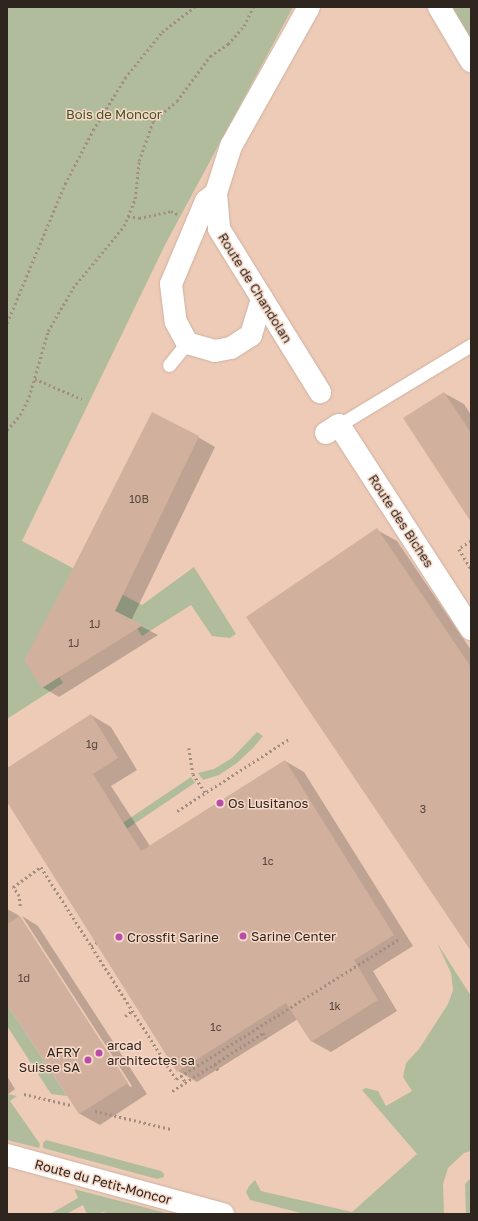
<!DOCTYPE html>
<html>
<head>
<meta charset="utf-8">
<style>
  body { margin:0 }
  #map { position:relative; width:478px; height:1221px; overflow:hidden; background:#f6d9c8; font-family:"Golos Text",sans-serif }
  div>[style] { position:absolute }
  .built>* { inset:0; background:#eecbb7 }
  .green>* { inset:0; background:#b1bc9c; transform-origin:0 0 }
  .shadow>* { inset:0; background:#0003 }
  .building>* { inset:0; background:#d1b09d }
  .path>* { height:2.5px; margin-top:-1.25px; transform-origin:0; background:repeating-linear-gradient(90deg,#a28d81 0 2px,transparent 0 5px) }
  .roads { filter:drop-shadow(0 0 1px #cdb1a1) drop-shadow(0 0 1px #cdb1a1) }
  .service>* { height:13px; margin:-6.5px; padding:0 6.5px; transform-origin:6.5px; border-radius:6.5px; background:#fff }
  .minor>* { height:22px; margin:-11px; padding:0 11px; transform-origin:11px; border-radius:11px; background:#fff }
  .dots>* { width:11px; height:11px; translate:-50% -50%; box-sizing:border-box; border:2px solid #f6d9c8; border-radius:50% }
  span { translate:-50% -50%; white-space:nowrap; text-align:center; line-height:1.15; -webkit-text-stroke:3px #f6d9c8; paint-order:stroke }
  .number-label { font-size:11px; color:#58483e }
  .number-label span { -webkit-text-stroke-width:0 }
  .park-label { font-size:13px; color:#43521f }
  .street-label { font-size:13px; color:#2f251f }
  .poi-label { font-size:13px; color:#2f251f }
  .left { translate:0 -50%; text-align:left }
  .right { translate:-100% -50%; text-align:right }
  .frame { position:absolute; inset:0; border:8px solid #2f251f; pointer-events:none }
</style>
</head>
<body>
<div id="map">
  <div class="built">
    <i style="clip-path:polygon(293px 7px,471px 7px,471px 1214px,7px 1214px,7px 571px,165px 245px)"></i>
  </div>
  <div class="green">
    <i style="clip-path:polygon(7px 7px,293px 7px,165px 245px,22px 541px,142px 605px,194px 567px,236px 634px,230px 638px,212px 636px,191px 605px,142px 636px,133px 622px,56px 671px,63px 683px,7px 719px)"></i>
    <i style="clip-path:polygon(451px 7px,471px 7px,471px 40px)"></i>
    <i style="clip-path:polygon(257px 732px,263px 736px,253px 748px,237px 763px,219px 775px,203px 780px,198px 773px,214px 769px,232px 758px)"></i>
    <i style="left:191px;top:777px;width:7px;height:82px;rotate:56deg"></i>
    <i style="clip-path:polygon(437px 943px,471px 996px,471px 1151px,464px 1153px,448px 1168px,443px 1184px,444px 1214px,305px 1214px,250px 1200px,246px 1192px,249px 1186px,255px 1180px,261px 1191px,352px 1212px,417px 1154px,362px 1090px,366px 1088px,378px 1091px,386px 1106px,412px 1091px,403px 1077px,406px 1063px,419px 1049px,448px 1004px,453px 990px,451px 973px)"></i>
    <i style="clip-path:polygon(7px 1004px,67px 1096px,51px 1094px,7px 1026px)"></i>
    <i style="clip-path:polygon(7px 1094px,17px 1096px,10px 1101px,40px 1144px,39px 1148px,7px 1140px)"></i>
    <i style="clip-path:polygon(46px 1140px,161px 1171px,164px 1174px,164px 1177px,157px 1179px,43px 1148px,43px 1143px)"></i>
    <i style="clip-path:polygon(471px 1178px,471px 1214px,466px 1214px,465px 1184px)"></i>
    <i style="clip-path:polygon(74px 1189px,170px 1214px,110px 1214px,102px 1212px,101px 1214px,87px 1214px,83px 1205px,66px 1214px,50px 1214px,78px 1198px)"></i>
  </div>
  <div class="shadow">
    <i style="clip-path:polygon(444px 393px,464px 404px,471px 415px,471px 521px)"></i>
    <i style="clip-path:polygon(198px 437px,215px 447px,131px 621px,158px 635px,59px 697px,42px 687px)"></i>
    <i style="clip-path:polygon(377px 530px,397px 541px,471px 650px,471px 949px)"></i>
    <i style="clip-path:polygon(91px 715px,111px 727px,137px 770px,111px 786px,150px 846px,285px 761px,304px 772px,413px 946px,373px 971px,397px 1011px,331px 1052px,311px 1041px,298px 1019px,197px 1082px,178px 1071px,7px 800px,7px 769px)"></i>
    <i style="clip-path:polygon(7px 909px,18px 915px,130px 1087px,132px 1086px,22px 916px,38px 926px,147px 1094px,100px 1125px,80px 1114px,7px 1002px)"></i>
    <i style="clip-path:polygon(7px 1076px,15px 1089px,7px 1095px)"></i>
  </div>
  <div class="building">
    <i style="clip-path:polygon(444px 392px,471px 433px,471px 522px,403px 418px)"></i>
    <i style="clip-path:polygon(152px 412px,199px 436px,115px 611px,143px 625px,42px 688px,24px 660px,64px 586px)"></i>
    <i style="clip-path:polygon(377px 528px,471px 667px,471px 951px,246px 617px)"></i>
    <i style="clip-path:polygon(91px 714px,118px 758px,93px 774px,141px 851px,285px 760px,394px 935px,354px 960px,378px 1000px,311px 1042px,286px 1003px,177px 1072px,7px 802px,7px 768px)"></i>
    <i style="clip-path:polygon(20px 916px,128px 1083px,79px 1114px,7px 1004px,7px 924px)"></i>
  </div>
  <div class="path">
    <i style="left:128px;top:216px;width:11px;rotate:10deg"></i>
    <i style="left:139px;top:218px;width:33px;rotate:-12deg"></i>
    <i style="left:171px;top:211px;width:7px;rotate:27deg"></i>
    <i style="left:7px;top:323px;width:151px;rotate:-67.4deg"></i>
    <i style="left:65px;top:184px;width:61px;rotate:-62.6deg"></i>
    <i style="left:93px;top:130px;width:61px;rotate:-58.4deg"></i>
    <i style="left:125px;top:78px;width:59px;rotate:-51.2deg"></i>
    <i style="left:162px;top:32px;width:41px;rotate:-38deg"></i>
    <i style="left:35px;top:379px;width:51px;rotate:23.1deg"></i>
    <i style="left:7px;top:430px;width:20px;rotate:-49deg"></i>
    <i style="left:20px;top:415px;width:20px;rotate:-63deg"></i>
    <i style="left:29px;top:397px;width:69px;rotate:-73.9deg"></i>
    <i style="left:48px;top:331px;width:50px;rotate:-59.8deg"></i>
    <i style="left:73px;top:288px;width:80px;rotate:-50.6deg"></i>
    <i style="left:124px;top:226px;width:29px;rotate:-68deg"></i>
    <i style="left:135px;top:199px;width:38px;rotate:-84deg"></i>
    <i style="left:139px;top:161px;width:42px;rotate:-70.7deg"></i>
    <i style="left:153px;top:121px;width:31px;rotate:-40deg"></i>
    <i style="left:177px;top:101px;width:56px;rotate:-53.7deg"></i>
    <i style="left:210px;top:56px;width:22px;rotate:-34deg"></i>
    <i style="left:228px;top:44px;width:24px;rotate:-48deg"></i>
    <i style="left:244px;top:26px;width:21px;rotate:-65deg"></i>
    <i style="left:471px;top:541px;width:14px;rotate:146deg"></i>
    <i style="left:459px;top:549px;width:23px;rotate:59deg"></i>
    <i style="left:189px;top:748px;width:26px;rotate:81deg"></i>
    <i style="left:193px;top:774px;width:22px;rotate:56deg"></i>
    <i style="left:177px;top:811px;width:133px;rotate:-32.7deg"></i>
    <i style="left:20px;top:906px;width:10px;rotate:-96deg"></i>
    <i style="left:19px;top:896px;width:11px;rotate:-124deg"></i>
    <i style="left:13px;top:887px;width:34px;rotate:-36deg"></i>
    <i style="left:41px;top:867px;width:251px;rotate:57.5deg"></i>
    <i style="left:176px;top:1079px;width:262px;rotate:-32.1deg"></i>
    <i style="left:91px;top:946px;width:6px;rotate:-31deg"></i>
    <i style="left:125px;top:1016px;width:9px;rotate:-36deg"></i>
    <i style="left:215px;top:1064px;width:7px;rotate:63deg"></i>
    <i style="left:181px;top:1075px;width:9px;rotate:58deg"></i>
    <i style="left:172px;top:1091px;width:108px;rotate:-32.5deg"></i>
    <i style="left:263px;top:1033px;width:6px;rotate:59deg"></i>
    <i style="left:24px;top:1094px;width:48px;rotate:13.2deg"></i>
    <i style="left:95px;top:1111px;width:78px;rotate:13.3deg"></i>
  </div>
  <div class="roads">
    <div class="service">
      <i style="left:169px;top:365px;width:28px;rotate:-51deg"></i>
      <i style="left:339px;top:425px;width:154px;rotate:-31.2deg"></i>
    </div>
    <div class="minor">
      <i style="left:309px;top:7px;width:159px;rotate:119.3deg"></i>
      <i style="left:231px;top:146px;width:49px;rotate:107.7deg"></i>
      <i style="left:216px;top:193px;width:36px;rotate:85deg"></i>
      <i style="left:219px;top:229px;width:192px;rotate:58.2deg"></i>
      <i style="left:439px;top:7px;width:63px;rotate:59.3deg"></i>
      <i style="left:216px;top:193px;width:13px;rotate:141deg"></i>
      <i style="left:206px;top:201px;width:90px;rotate:112.9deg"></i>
      <i style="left:171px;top:284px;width:38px;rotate:83deg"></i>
      <i style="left:176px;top:322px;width:24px;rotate:62deg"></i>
      <i style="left:187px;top:343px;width:29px;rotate:16deg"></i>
      <i style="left:215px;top:351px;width:16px;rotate:-11deg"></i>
      <i style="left:231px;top:348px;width:24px;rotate:-33deg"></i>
      <i style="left:251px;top:335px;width:38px;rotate:-73deg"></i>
      <i style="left:326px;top:433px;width:15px;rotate:-32deg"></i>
      <i style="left:339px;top:425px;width:243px;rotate:57.1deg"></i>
      <i style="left:7px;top:1155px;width:224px;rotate:15.3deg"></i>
    </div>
  </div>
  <div class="dots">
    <i style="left:220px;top:803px;background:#b94baa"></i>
    <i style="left:243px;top:936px;background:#b94baa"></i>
    <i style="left:119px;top:937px;background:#b94baa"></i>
    <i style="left:99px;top:1053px;background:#b94baa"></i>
    <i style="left:88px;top:1060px;background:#b94baa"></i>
  </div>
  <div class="number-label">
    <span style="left:139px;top:499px">10B</span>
    <span style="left:95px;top:624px">1J</span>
    <span style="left:74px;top:643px">1J</span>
    <span style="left:92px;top:744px">1g</span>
    <span style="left:423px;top:809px">3</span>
    <span style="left:268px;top:861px">1c</span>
    <span style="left:24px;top:978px">1d</span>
    <span style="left:335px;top:1006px">1k</span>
    <span style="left:216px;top:1027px">1c</span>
  </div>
  <div class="park-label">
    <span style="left:114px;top:114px">Bois de Moncor</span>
  </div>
  <div class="street-label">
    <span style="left:255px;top:288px;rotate:58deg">Route de Chandolan</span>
    <span style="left:401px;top:521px;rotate:57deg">Route des Biches</span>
    <span style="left:103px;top:1182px;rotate:15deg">Route du Petit-Moncor</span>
  </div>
  <div class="poi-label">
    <span class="left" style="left:228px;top:803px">Os Lusitanos</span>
    <span class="left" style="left:251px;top:936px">Sarine Center</span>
    <span class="left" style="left:127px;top:937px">Crossfit Sarine</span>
    <span class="left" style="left:107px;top:1053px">arcad<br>architectes sa</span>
    <span class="right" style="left:80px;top:1060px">AFRY<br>Suisse SA</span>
  </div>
  <div class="frame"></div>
</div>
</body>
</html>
